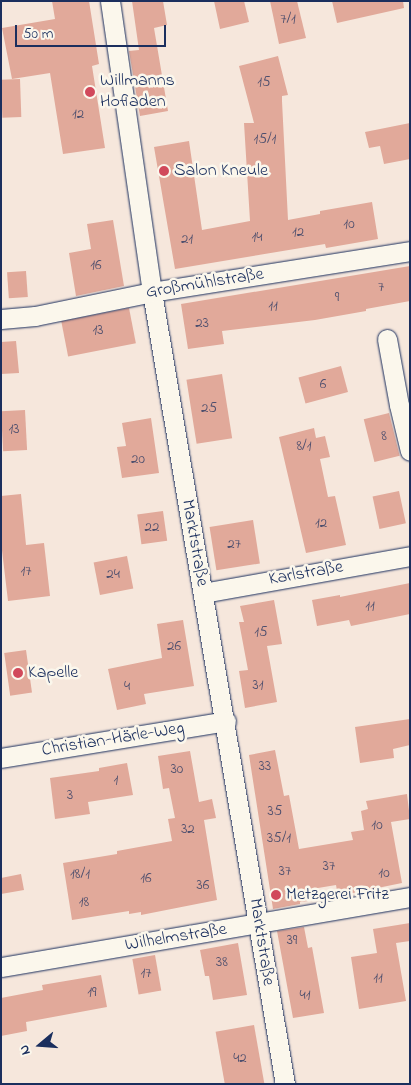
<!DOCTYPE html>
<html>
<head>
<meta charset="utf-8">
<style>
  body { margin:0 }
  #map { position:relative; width:411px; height:1085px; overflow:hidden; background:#f6e7dc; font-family:"Indie Flower",sans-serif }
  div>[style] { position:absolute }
  .building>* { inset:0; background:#e1a99a; transform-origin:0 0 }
  .roads { filter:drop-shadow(0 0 1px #1b2f5e) drop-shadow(0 0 1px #1b2f5e) }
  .street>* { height:19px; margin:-9.5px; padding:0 9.5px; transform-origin:9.5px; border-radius:9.5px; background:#fbf7ec }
  .dots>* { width:14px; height:14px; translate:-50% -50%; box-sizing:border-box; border:2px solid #fbf7ec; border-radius:50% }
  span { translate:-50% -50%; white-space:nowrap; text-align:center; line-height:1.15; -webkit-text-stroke:5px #fbf7ec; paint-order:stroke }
  .number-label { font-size:15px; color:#4c4e6d }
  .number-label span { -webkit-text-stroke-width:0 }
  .poi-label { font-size:18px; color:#1b2f5e }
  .left { translate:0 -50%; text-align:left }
  .street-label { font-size:18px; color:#1b2f5e }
  .frame { position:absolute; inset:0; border:2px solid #1b2f5e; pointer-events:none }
  .north { position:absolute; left:15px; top:1020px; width:50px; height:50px; -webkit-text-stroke:4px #fbf7ec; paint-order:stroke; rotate:252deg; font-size:14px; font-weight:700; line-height:20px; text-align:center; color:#1b2f5e }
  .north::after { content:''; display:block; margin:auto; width:18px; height:22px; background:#1b2f5e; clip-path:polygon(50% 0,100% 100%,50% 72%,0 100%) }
  .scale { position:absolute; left:15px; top:25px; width:151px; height:22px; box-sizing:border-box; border:2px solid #1b2f5e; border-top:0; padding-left:6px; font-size:15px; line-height:18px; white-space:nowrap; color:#1b2f5e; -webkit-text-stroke:4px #fbf7ec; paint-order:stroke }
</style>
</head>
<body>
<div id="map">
  <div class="building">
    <i style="clip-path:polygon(52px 1px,89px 1px,99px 64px,92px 66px,105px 148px,63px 154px,50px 73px,12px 79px,2px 28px,55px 19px)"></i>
    <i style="clip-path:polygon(132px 1px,163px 1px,167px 25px,154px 28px,168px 111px,140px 116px,129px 51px,139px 50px)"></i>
    <i style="clip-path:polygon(214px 1px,244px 1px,249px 22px,220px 29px)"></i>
    <i style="clip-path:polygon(270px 1px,297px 1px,306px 38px,279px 44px)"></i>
    <i style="clip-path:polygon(332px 1px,403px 1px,404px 8px,337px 23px)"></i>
    <i style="clip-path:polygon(278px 56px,288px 95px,282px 96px,282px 101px,288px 220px,320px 214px,320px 211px,372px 202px,378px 239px,326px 248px,325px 244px,175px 269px,154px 147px,189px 141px,202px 230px,250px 221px,244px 123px,254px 123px,239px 66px)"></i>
    <i style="left:20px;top:79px;width:38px;height:19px;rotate:88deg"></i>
    <i style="clip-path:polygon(410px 123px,410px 159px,384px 164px,380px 146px,369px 148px,365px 132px)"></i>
    <i style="clip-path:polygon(113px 220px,124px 286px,76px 296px,69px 253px,91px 249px,87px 224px)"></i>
    <i style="clip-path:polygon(410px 266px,410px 301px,366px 309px,366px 311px,315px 320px,222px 331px,224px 344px,188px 349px,181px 304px)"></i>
    <i style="left:26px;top:271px;width:26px;height:19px;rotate:86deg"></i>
    <i style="left:129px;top:308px;width:36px;height:69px;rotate:79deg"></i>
    <i style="clip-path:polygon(16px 341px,19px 373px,1px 374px,1px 342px)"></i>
    <i style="left:341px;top:366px;width:27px;height:44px;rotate:75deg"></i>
    <i style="left:222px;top:374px;width:65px;height:36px;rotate:81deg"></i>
    <i style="left:25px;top:410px;width:40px;height:24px;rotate:87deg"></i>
    <i style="left:389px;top:413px;width:44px;height:26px;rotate:76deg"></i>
    <i style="clip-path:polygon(151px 418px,159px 473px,122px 478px,117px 447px,126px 446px,122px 423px)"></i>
    <i style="clip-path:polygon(314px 428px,316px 438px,325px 436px,330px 457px,320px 459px,328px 497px,335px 496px,346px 545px,306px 553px,279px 437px)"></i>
    <i style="left:399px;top:491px;width:33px;height:27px;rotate:78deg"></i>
    <i style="clip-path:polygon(21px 494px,26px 545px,44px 543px,50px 596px,8px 601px,1px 542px,1px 496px)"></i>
    <i style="left:163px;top:511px;width:30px;height:26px;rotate:82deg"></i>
    <i style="left:253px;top:520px;width:44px;height:44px;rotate:81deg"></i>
    <i style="left:127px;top:556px;width:33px;height:34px;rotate:79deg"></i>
    <i style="clip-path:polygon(410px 583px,410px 614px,351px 626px,349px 620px,317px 626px,312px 600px,340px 595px,340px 597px)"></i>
    <i style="clip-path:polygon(274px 600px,282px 644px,267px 646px,277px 702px,245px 708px,239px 671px,248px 670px,239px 622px,244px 622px,240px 606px)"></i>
    <i style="clip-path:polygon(183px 620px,194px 686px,144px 694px,146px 704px,117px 710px,108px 669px,162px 658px,157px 624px)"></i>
    <i style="left:26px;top:650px;width:43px;height:22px;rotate:82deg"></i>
    <i style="clip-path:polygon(410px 719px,410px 745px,393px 749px,394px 758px,360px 763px,355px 727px)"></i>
    <i style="clip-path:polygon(275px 750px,284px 796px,289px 795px,299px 849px,353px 840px,351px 832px,364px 830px,361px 811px,368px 809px,366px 801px,407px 794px,410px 819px,391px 822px,402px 883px,338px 896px,336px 885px,306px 890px,308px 901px,300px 902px,300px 904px,273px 909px,249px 755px)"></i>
    <i style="clip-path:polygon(190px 751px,199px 802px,212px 799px,216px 818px,204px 820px,217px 900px,141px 915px,141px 912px,129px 914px,129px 911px,72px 920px,63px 863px,117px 854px,117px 851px,172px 841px,168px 819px,175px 818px,169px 788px,163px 789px,158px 756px)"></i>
    <i style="clip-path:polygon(127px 763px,133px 795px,88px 802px,90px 814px,55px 819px,50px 778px,99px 771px,99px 768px)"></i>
    <i style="clip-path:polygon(21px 874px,24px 890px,1px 894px,1px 878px)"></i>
    <i style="clip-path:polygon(410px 923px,410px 941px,396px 943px,406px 1001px,359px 1009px,351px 957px,377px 953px,373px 929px)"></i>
    <i style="clip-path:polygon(304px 927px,308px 948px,312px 947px,324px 1013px,293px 1018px,277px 931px)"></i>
    <i style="clip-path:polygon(238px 943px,247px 995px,213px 1000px,209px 976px,205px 976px,200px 950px)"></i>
    <i style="left:155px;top:955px;width:36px;height:23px;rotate:80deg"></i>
    <i style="clip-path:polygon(101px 975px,107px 1007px,26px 1022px,27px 1031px,1px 1036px,1px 998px,43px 990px,42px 985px)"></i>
    <i style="left:254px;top:1025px;width:60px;height:39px;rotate:80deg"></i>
  </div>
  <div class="roads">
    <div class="street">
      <i style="left:110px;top:1px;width:294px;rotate:81.8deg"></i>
      <i style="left:152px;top:292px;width:803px;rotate:80.47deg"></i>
      <i style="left:1px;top:319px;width:34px;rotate:-5deg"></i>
      <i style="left:35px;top:316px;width:119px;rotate:-11.6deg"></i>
      <i style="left:152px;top:292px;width:261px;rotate:-9deg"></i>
      <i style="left:387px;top:339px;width:67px;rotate:79.7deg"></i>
      <i style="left:399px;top:405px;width:47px;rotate:76.6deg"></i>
      <i style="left:203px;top:593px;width:210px;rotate:-10.1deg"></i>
      <i style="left:1px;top:758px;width:228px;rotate:-9.3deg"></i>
      <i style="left:1px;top:967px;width:415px;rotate:-9.7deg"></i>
    </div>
  </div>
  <div class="dots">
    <i style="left:90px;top:92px;background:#d1495b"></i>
    <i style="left:164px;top:171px;background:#d1495b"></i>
    <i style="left:18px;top:673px;background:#d1495b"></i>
    <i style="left:276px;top:895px;background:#d1495b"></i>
  </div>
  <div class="number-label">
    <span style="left:288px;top:20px">7/1</span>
    <span style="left:264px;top:83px">15</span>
    <span style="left:78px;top:115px">12</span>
    <span style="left:265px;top:140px">15/1</span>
    <span style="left:349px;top:225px">10</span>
    <span style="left:298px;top:233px">12</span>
    <span style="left:257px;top:238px">14</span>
    <span style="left:187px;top:240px">21</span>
    <span style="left:96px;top:266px">16</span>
    <span style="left:381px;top:288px">7</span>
    <span style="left:337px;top:298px">9</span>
    <span style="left:273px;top:307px">11</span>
    <span style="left:202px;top:324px">23</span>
    <span style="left:98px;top:331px">13</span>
    <span style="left:323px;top:385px">6</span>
    <span style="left:209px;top:409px">25</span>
    <span style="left:14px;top:430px">13</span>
    <span style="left:384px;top:437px">8</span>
    <span style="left:304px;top:447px">8/1</span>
    <span style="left:138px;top:460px">20</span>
    <span style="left:321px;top:524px">12</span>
    <span style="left:152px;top:528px">22</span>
    <span style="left:234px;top:545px">27</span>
    <span style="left:26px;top:572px">17</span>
    <span style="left:113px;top:575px">24</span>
    <span style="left:370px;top:607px">11</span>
    <span style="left:261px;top:633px">15</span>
    <span style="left:174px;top:647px">26</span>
    <span style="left:258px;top:686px">31</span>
    <span style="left:127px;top:687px">4</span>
    <span style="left:265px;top:767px">33</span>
    <span style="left:177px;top:770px">30</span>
    <span style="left:116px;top:781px">1</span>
    <span style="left:70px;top:796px">3</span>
    <span style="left:275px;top:812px">35</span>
    <span style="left:377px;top:826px">10</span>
    <span style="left:188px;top:830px">32</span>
    <span style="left:279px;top:839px">35/1</span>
    <span style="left:329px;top:867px">37</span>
    <span style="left:285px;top:872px">37</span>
    <span style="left:384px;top:874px">10</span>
    <span style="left:80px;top:875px">18/1</span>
    <span style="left:146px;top:879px">16</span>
    <span style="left:203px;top:886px">36</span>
    <span style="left:84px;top:903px">18</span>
    <span style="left:292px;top:941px">39</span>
    <span style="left:222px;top:963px">38</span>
    <span style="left:146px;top:974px">17</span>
    <span style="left:378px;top:979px">11</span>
    <span style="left:92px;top:993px">19</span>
    <span style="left:305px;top:996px">41</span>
    <span style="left:240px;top:1059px">42</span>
  </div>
  <div class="poi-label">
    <span class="left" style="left:100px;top:92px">Willmanns<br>Hofladen</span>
    <span class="left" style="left:174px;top:171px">Salon Kneule</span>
    <span class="left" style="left:28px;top:673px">Kapelle</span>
    <span class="left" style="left:286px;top:895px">Metzgerei Fritz</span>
  </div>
  <div class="street-label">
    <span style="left:205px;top:284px;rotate:-9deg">Großmühlstraße</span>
    <span style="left:194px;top:543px;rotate:80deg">Marktstraße</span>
    <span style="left:306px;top:574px;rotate:-10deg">Karlstraße</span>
    <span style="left:113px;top:740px;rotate:-9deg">Christian-Härle-Weg</span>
    <span style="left:176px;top:938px;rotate:-9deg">Wilhelmstraße</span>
    <span style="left:261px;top:942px;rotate:81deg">Marktstraße</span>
  </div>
  <div class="frame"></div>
  <div class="north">N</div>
  <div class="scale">50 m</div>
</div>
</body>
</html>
